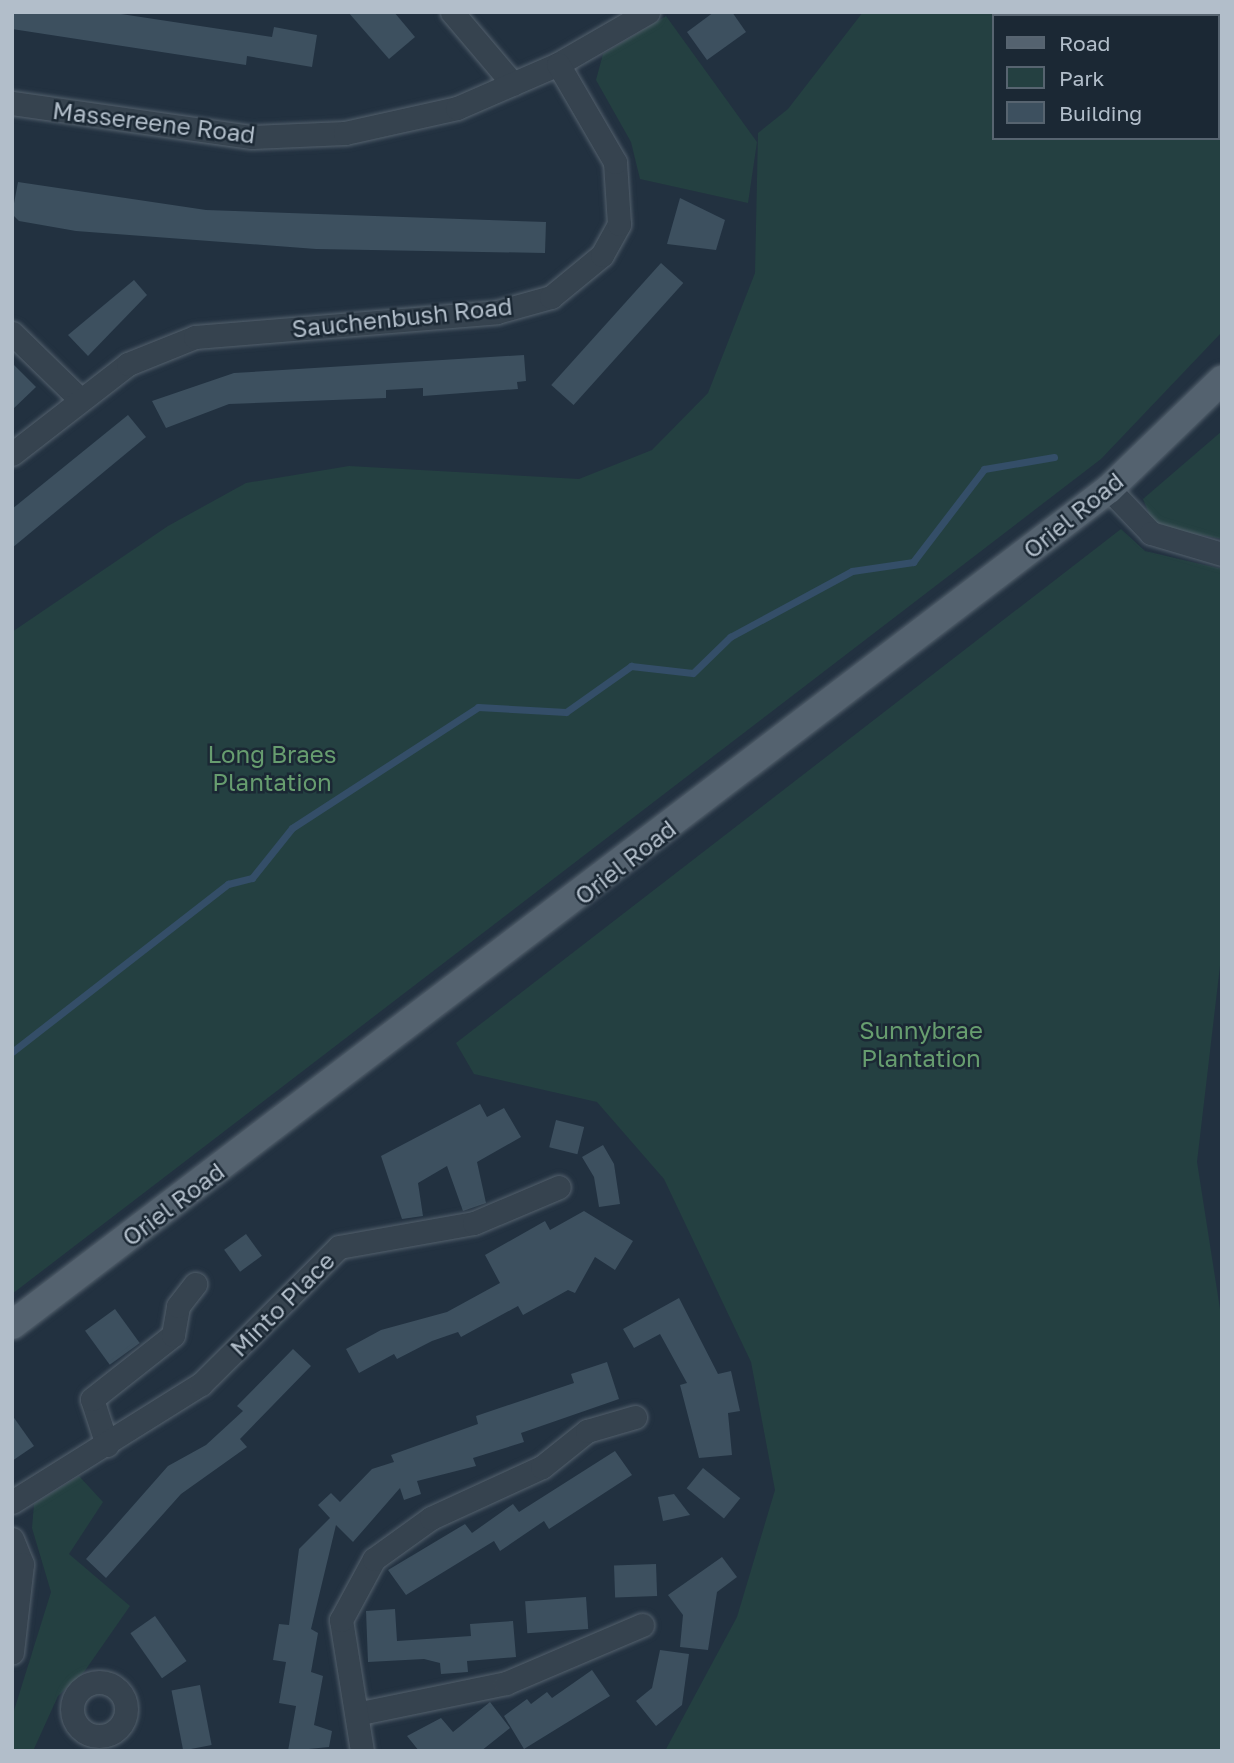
<!DOCTYPE html>
<html>
<head>
<meta charset="utf-8">
<style>
  body { margin:0 }
  #map { position:relative; width:1234px; height:1763px; overflow:hidden; background:#223140; font-family:"Golos Text",sans-serif }
  div>[style] { position:absolute }
  .green>* { inset:0; background:#244041 }
  .stream>* { height:7px; margin:-3.5px; padding:0 3.5px; transform-origin:3.5px; border-radius:3.5px; background:#344e68 }
  .building>* { inset:0; background:#3d505f; transform-origin:0 0 }
  .roads { filter:drop-shadow(0 0 2px #54616d) drop-shadow(0 0 2px #54616d) }
  .minor>* { height:23px; margin:-11.5px; padding:0 11.5px; transform-origin:11.5px; border-radius:11.5px; background:#36434f }
  .minor>.ring { margin:-11.5px; padding:0; box-sizing:content-box; background:none; border:23px solid #36434f; border-radius:50% }
  .major>* { height:28px; margin:-14px; padding:0 14px; transform-origin:14px; border-radius:14px; background:#54626f }
  span { translate:-50% -50%; white-space:nowrap; text-align:center; line-height:1.15; -webkit-text-stroke:5px #1b2834; paint-order:stroke }
  .street-label { font-size:24px; color:#b2beca }
  .park-label { font-size:24px; color:#679d6f }
  .frame { position:absolute; inset:0; border:14px solid #b2beca; pointer-events:none }
  .legend { position:absolute; left:992px; top:14px; width:228px; height:126px; box-sizing:border-box; background:#1b2834; border:2px solid #576470; margin:0; padding:9px 12px; list-style:none; font-size:21px; color:#b2beca }
  .legend li { display:flex; align-items:center; gap:14px; height:35px }
  .legend b { width:35px; border:2px solid #576470 }
</style>
</head>
<body>
<div id="map">
  <div class="green">
    <i style="clip-path:polygon(evenodd,863px 12px,1222px 12px,1222px 332px,1101px 459px,12px 1294px,12px 632px,168px 526px,246px 483px,349px 466px,579px 479px,652px 450px,708px 393px,755px 273px,758px 133px,788px 109px,863px 12px,994px 16px,1218px 16px,1218px 138px,994px 138px,994px 16px)"></i>
    <i style="clip-path:polygon(666px 16px,757px 142px,748px 203px,640px 179px,631px 142px,596px 80px,603px 54px)"></i>
    <i style="clip-path:polygon(1222px 431px,1222px 539px,1154px 526px,1143px 499px)"></i>
    <i style="clip-path:polygon(1121px 529px,1145px 551px,1222px 569px,1222px 949px,1197px 1162px,1222px 1322px,1222px 1751px,665px 1751px,737px 1617px,775px 1490px,751px 1362px,664px 1179px,597px 1102px,474px 1074px,456px 1043px)"></i>
    <i style="clip-path:polygon(79px 1476px,103px 1502px,69px 1554px,130px 1606px,84px 1672px,58px 1696px,33px 1751px,12px 1751px,12px 1717px,51px 1592px,32px 1528px,34px 1504px)"></i>
  </div>
  <div class="stream">
    <i style="left:12px;top:1052px;width:274px;rotate:-37.9deg"></i>
    <i style="left:228px;top:884px;width:25px;rotate:-14deg"></i>
    <i style="left:252px;top:878px;width:64px;rotate:-51.3deg"></i>
    <i style="left:292px;top:828px;width:222px;rotate:-33deg"></i>
    <i style="left:478px;top:707px;width:88px;rotate:3.3deg"></i>
    <i style="left:566px;top:712px;width:80px;rotate:-35.3deg"></i>
    <i style="left:631px;top:666px;width:62px;rotate:6.4deg"></i>
    <i style="left:693px;top:673px;width:52px;rotate:-44.2deg"></i>
    <i style="left:730px;top:637px;width:139px;rotate:-28.4deg"></i>
    <i style="left:852px;top:571px;width:62px;rotate:-8.4deg"></i>
    <i style="left:913px;top:562px;width:117px;rotate:-52.6deg"></i>
    <i style="left:984px;top:469px;width:71px;rotate:-9.7deg"></i>
  </div>
  <div class="building">
    <i style="clip-path:polygon(12px 12px,108px 12px,272px 37px,274px 27px,317px 35px,312px 67px,247px 56px,246px 65px,12px 29px)"></i>
    <i style="clip-path:polygon(348px 12px,394px 12px,415px 37px,389px 59px)"></i>
    <i style="clip-path:polygon(714px 12px,732px 12px,746px 32px,707px 60px,687px 32px)"></i>
    <i style="clip-path:polygon(18px 182px,206px 210px,546px 222px,545px 253px,316px 249px,76px 231px,19px 221px,12px 214px)"></i>
    <i style="clip-path:polygon(680px 198px,725px 220px,716px 250px,667px 244px)"></i>
    <i style="left:661px;top:263px;width:30px;height:164px;rotate:42deg"></i>
    <i style="clip-path:polygon(134px 280px,147px 295px,88px 356px,68px 335px)"></i>
    <i style="clip-path:polygon(524px 355px,526px 381px,517px 382px,518px 389px,423px 396px,423px 388px,386px 390px,386px 398px,229px 404px,166px 428px,152px 401px,234px 373px)"></i>
    <i style="clip-path:polygon(12px 363px,36px 387px,12px 410px)"></i>
    <i style="clip-path:polygon(128px 415px,146px 437px,12px 548px,12px 509px)"></i>
    <i style="clip-path:polygon(480px 1104px,487px 1117px,504px 1108px,521px 1137px,477px 1162px,486px 1203px,463px 1211px,447px 1166px,418px 1183px,423px 1216px,402px 1219px,381px 1156px)"></i>
    <i style="left:556px;top:1120px;width:29px;height:28px;rotate:14deg"></i>
    <i style="clip-path:polygon(603px 1145px,614px 1164px,620px 1204px,599px 1207px,594px 1177px,582px 1157px)"></i>
    <i style="clip-path:polygon(584px 1211px,633px 1241px,615px 1270px,595px 1257px,575px 1293px,568px 1290px,523px 1315px,518px 1306px,461px 1337px,458px 1332px,432px 1341px,397px 1359px,394px 1354px,359px 1373px,346px 1349px,381px 1330px,447px 1312px,500px 1283px,485px 1255px,545px 1221px,550px 1230px)"></i>
    <i style="left:246px;top:1234px;width:27px;height:27px;rotate:54deg"></i>
    <i style="clip-path:polygon(679px 1298px,718px 1374px,731px 1371px,740px 1411px,728px 1413px,732px 1455px,699px 1458px,680px 1385px,687px 1383px,660px 1334px,634px 1348px,623px 1329px)"></i>
    <i style="left:115px;top:1309px;width:42px;height:37px;rotate:54deg"></i>
    <i style="clip-path:polygon(293px 1349px,311px 1366px,240px 1439px,247px 1447px,181px 1494px,106px 1578px,86px 1559px,168px 1466px,206px 1445px,243px 1411px,237px 1406px)"></i>
    <i style="clip-path:polygon(607px 1362px,619px 1399px,521px 1433px,524px 1442px,473px 1458px,476px 1466px,417px 1481px,421px 1494px,404px 1500px,400px 1488px,353px 1542px,336px 1525px,311px 1629px,318px 1633px,311px 1672px,323px 1676px,314px 1725px,332px 1731px,329px 1747px,288px 1751px,296px 1706px,279px 1703px,286px 1662px,273px 1660px,279px 1624px,289px 1625px,299px 1549px,330px 1518px,318px 1505px,331px 1493px,340px 1502px,372px 1469px,394px 1462px,391px 1455px,478px 1424px,476px 1416px,574px 1383px,571px 1374px)"></i>
    <i style="clip-path:polygon(12px 1415px,34px 1446px,12px 1461px)"></i>
    <i style="clip-path:polygon(615px 1451px,632px 1475px,549px 1529px,544px 1521px,500px 1551px,494px 1541px,406px 1595px,388px 1570px,465px 1524px,472px 1533px,513px 1504px,519px 1512px)"></i>
    <i style="left:703px;top:1468px;width:48px;height:26px;rotate:39deg"></i>
    <i style="clip-path:polygon(674px 1494px,690px 1515px,663px 1521px,658px 1497px)"></i>
    <i style="clip-path:polygon(722px 1557px,737px 1577px,717px 1592px,708px 1650px,680px 1647px,683px 1615px,668px 1595px)"></i>
    <i style="left:656px;top:1564px;width:32px;height:42px;rotate:88deg"></i>
    <i style="left:586px;top:1597px;width:32px;height:61px;rotate:86deg"></i>
    <i style="clip-path:polygon(395px 1609px,397px 1641px,471px 1636px,470px 1624px,513px 1621px,516px 1657px,467px 1661px,468px 1672px,441px 1674px,440px 1663px,424px 1659px,368px 1662px,366px 1611px)"></i>
    <i style="left:155px;top:1616px;width:55px;height:30px;rotate:55deg"></i>
    <i style="clip-path:polygon(660px 1650px,689px 1654px,682px 1705px,656px 1726px,636px 1701px,652px 1688px)"></i>
    <i style="clip-path:polygon(592px 1670px,610px 1696px,524px 1749px,504px 1716px,527px 1699px,531px 1704px,547px 1692px,552px 1698px)"></i>
    <i style="left:200px;top:1685px;width:61px;height:29px;rotate:79deg"></i>
    <i style="clip-path:polygon(490px 1702px,510px 1728px,481px 1751px,419px 1751px,407px 1736px,441px 1718px,453px 1732px)"></i>
  </div>
  <div class="roads">
    <div class="minor">
      <i style="left:452px;top:12px;width:94px;rotate:49.7deg"></i>
      <i style="left:12px;top:103px;width:242px;rotate:8.1deg"></i>
      <i style="left:252px;top:137px;width:93px;rotate:-2.5deg"></i>
      <i style="left:345px;top:133px;width:115px;rotate:-12.6deg"></i>
      <i style="left:457px;top:108px;width:110px;rotate:-23.5deg"></i>
      <i style="left:558px;top:64px;width:104px;rotate:-30deg"></i>
      <i style="left:12px;top:333px;width:96px;rotate:44.2deg"></i>
      <i style="left:12px;top:454px;width:147px;rotate:-37.8deg"></i>
      <i style="left:128px;top:364px;width:72px;rotate:-21.9deg"></i>
      <i style="left:195px;top:337px;width:303px;rotate:-4.7deg"></i>
      <i style="left:497px;top:312px;width:56px;rotate:-15.5deg"></i>
      <i style="left:551px;top:297px;width:66px;rotate:-39.5deg"></i>
      <i style="left:602px;top:255px;width:35px;rotate:-61deg"></i>
      <i style="left:619px;top:224px;width:62px;rotate:-93.7deg"></i>
      <i style="left:615px;top:162px;width:113px;rotate:-120.2deg"></i>
      <i style="left:1109px;top:489px;width:61px;rotate:46.3deg"></i>
      <i style="left:1151px;top:533px;width:74px;rotate:16.5deg"></i>
      <i style="left:107px;top:1445px;width:48px;rotate:-108.1deg"></i>
      <i style="left:92px;top:1399px;width:103px;rotate:-38.3deg"></i>
      <i style="left:173px;top:1335px;width:29px;rotate:-80deg"></i>
      <i style="left:178px;top:1306px;width:28px;rotate:-52deg"></i>
      <i style="left:12px;top:1502px;width:223px;rotate:-32deg"></i>
      <i style="left:201px;top:1384px;width:194px;rotate:-44.8deg"></i>
      <i style="left:339px;top:1247px;width:137px;rotate:-10.1deg"></i>
      <i style="left:474px;top:1223px;width:92px;rotate:-23deg"></i>
      <i style="left:12px;top:1539px;width:27px;rotate:68deg"></i>
      <i style="left:22px;top:1564px;width:89px;rotate:96.5deg"></i>
      <i class="ring" style="left:72px;top:1682px;width:31px;height:31px"></i>
      <i style="left:361px;top:1713px;width:148px;rotate:-11.7deg"></i>
      <i style="left:506px;top:1683px;width:148px;rotate:-23.1deg"></i>
      <i style="left:362px;top:1751px;width:133px;rotate:-99.1deg"></i>
      <i style="left:341px;top:1620px;width:69px;rotate:-61.6deg"></i>
      <i style="left:374px;top:1559px;width:70px;rotate:-35.7deg"></i>
      <i style="left:431px;top:1518px;width:122px;rotate:-24.7deg"></i>
      <i style="left:542px;top:1467px;width:58px;rotate:-38.7deg"></i>
      <i style="left:587px;top:1431px;width:50px;rotate:-16.3deg"></i>
    </div>
    <div class="major">
      <i style="left:12px;top:1325px;width:1379px;rotate:-37.31deg"></i>
      <i style="left:1109px;top:489px;width:157px;rotate:-44deg"></i>
    </div>
  </div>
  <div class="street-label">
    <span style="left:154px;top:122px;rotate:7deg">Massereene Road</span>
    <span style="left:402px;top:317px;rotate:-6deg">Sauchenbush Road</span>
    <span style="left:1073px;top:515px;rotate:-39deg">Oriel Road</span>
    <span style="left:625px;top:862px;rotate:-38deg">Oriel Road</span>
    <span style="left:173px;top:1204px;rotate:-37deg">Oriel Road</span>
    <span style="left:282px;top:1304px;rotate:-45deg">Minto Place</span>
  </div>
  <div class="park-label">
    <span style="left:272px;top:768px">Long Braes<br>Plantation</span>
    <span style="left:921px;top:1044px">Sunnybrae<br>Plantation</span>
  </div>
  <div class="frame"></div>
  <ul class="legend">
  <li><b style="height:9px;background:#54626f"></b>Road</li>
  <li><b style="height:19px;background:#244041"></b>Park</li>
  <li><b style="height:19px;background:#3d505f"></b>Building</li>
  </ul>
</div>
</body>
</html>
